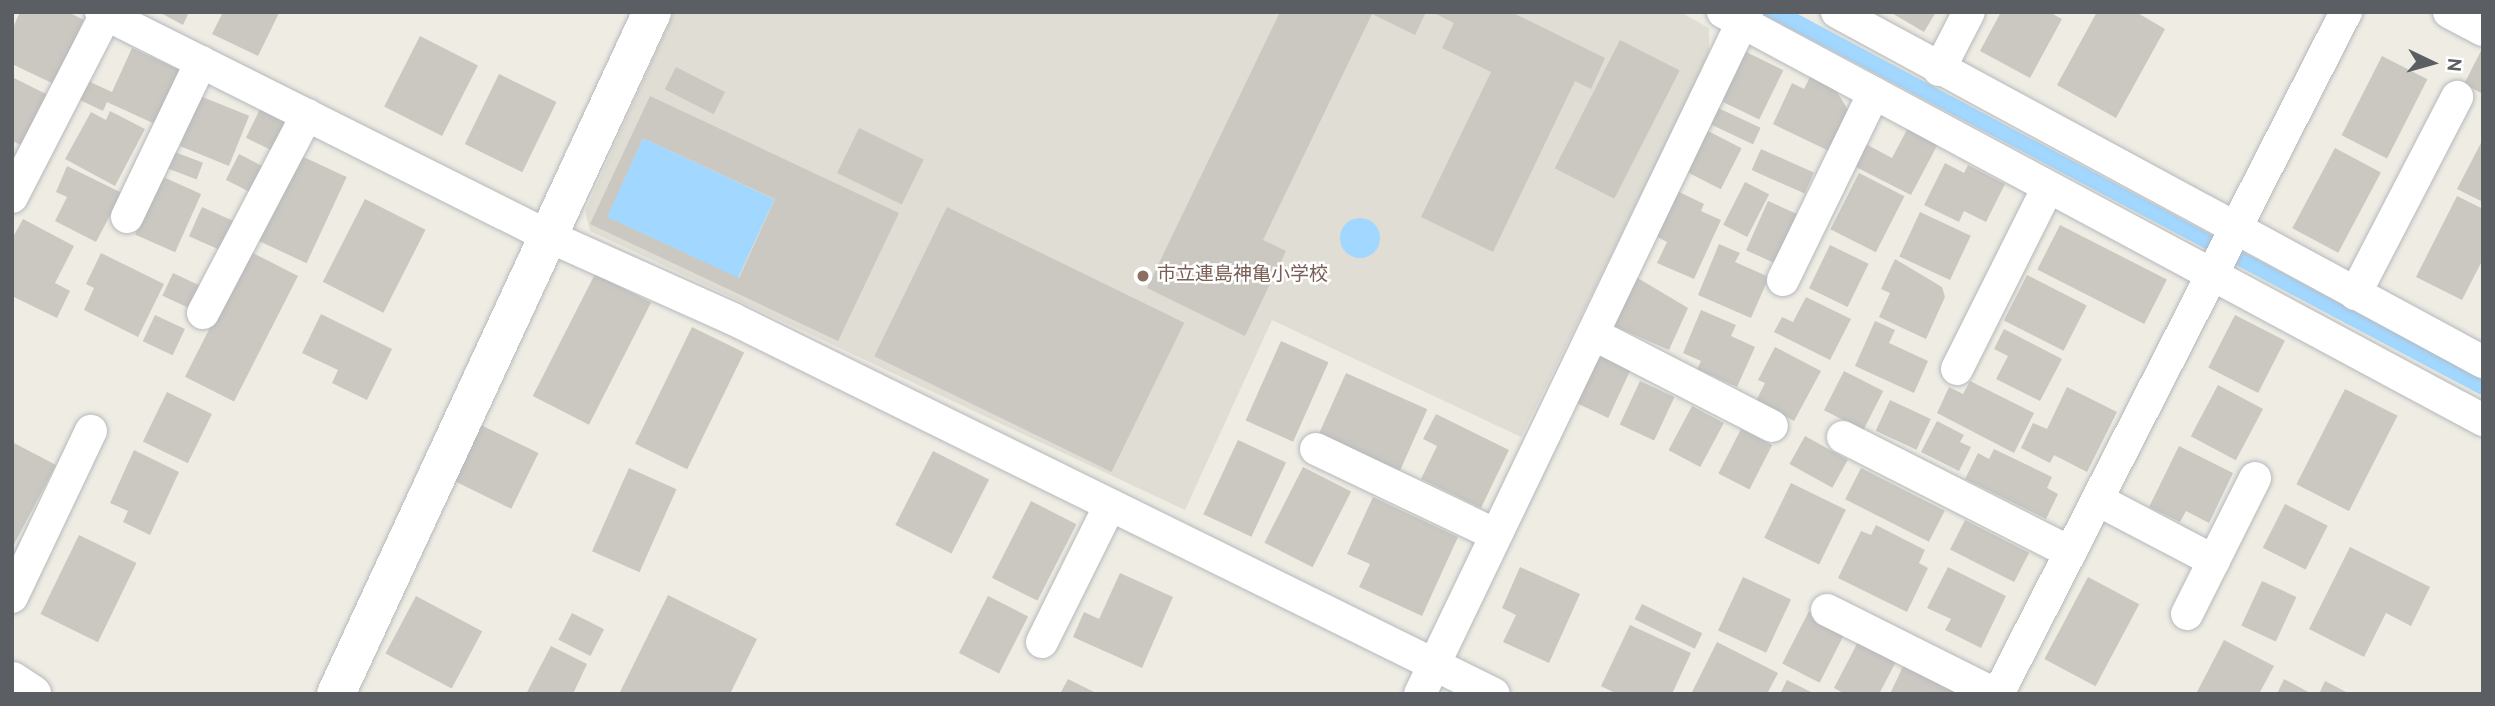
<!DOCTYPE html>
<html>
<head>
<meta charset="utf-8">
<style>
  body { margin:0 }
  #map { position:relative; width:2495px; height:706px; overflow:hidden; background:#eeece3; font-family:Overpass,"Noto Sans JP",sans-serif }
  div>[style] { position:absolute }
  .education>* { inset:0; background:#e0ddd4 }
  .water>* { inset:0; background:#a2d7ff; transform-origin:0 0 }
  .round { border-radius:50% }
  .building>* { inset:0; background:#cbc8c2; transform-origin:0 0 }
  .roads { filter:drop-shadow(0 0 2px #b5b9bd) drop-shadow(0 0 2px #b5b9bd) }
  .street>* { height:32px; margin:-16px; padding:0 16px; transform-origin:16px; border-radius:16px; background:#fff }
  .secondary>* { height:38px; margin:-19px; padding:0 19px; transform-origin:19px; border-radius:19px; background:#fff }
  .dots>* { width:19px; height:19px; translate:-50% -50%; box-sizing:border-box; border:4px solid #fff; border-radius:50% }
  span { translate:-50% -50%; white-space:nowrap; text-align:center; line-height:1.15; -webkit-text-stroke:5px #fff; paint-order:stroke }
  .education-label { font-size:19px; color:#785e54 }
  .left { translate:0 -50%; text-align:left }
  .frame { position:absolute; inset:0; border:14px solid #5b5f64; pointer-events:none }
  .north { position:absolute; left:2397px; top:28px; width:70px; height:70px; -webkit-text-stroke:5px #fff; paint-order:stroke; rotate:95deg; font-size:19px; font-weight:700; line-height:28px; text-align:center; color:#5b5f64 }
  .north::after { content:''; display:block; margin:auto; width:24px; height:32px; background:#5b5f64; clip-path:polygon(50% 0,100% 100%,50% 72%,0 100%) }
</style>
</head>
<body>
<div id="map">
  <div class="education">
    <i style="clip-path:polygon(674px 12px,1680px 12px,1709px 28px,1709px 57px,1521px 437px,1272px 320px,1185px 510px,590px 231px,585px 211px)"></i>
  </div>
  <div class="water">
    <i style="clip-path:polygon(1759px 12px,1794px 12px,2483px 380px,2483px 396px)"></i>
    <i style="left:643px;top:138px;width:145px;height:87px;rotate:25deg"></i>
    <i class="round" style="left:1340px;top:218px;width:40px;height:40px"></i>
  </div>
  <div class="building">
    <i style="clip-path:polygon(20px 12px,68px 12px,84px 20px,54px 84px,12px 64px,12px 30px)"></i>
    <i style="clip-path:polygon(159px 12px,189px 12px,183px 25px)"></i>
    <i style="clip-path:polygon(223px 12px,279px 13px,258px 56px,212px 34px)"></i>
    <i style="clip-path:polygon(1280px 12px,1426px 12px,1415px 35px,1372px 14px,1263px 240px,1286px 251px,1245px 336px,1147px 288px)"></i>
    <i style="clip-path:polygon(1432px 12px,1511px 12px,1605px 58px,1591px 89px,1575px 81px,1493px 252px,1421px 217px,1491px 72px,1442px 48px,1454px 23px)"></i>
    <i style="clip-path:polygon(1890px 12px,1936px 12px,1924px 32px)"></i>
    <i style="clip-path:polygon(2001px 12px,2049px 12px,2062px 19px,2030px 78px,1980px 51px)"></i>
    <i style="clip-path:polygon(2097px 12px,2136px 12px,2165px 29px,2116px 118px,2057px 85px)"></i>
    <i style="left:420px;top:36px;width:65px;height:79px;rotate:27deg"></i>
    <i style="left:1620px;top:40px;width:67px;height:144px;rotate:27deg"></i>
    <i style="clip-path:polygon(2483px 47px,2483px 94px,2464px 84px)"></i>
    <i style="clip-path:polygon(132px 48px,180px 70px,155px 124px,107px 102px,103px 111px,80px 100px,88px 81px,112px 92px)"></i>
    <i style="left:1742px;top:50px;width:46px;height:55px;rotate:26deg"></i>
    <i style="left:2382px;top:56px;width:51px;height:89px;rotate:27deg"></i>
    <i style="left:676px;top:67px;width:55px;height:25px;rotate:27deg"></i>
    <i style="left:499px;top:74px;width:64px;height:78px;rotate:26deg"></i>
    <i style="clip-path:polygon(1811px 75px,1833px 85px,1848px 110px,1829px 151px,1773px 124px,1792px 83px,1804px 89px)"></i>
    <i style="clip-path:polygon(12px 77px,54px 98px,28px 148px,12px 141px)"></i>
    <i style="left:200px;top:96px;width:53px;height:54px;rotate:22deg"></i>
    <i style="clip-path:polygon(evenodd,650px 96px,899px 213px,838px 341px,590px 224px,650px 96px,643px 138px,775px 199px,739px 278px,607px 217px,643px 138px)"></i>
    <i style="left:1718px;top:108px;width:47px;height:18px;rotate:25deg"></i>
    <i style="left:260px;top:109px;width:32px;height:32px;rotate:26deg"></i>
    <i style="clip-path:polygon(110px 111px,145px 129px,115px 186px,65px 159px,91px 112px,106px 120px)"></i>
    <i style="clip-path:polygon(1909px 126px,1939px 142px,1911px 195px,1850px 164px,1862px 142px,1892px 158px)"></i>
    <i style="left:859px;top:128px;width:72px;height:50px;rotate:26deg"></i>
    <i style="left:1706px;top:130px;width:40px;height:46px;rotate:27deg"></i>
    <i style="clip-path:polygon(2483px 139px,2483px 202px,2457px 189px)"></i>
    <i style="left:2335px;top:148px;width:52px;height:91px;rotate:28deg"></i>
    <i style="left:1761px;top:149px;width:58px;height:23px;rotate:24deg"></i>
    <i style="left:175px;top:152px;width:30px;height:18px;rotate:21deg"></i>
    <i style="left:295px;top:153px;width:57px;height:95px;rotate:25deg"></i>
    <i style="left:239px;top:154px;width:29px;height:29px;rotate:27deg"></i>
    <i style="clip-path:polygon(1945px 163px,1964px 173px,1968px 165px,2005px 184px,1986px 222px,1964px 211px,1959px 222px,1924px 205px)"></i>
    <i style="clip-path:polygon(67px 166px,122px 193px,96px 242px,55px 221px,67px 197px,56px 192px)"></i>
    <i style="left:1859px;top:173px;width:51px;height:63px;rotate:27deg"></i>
    <i style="left:161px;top:176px;width:44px;height:64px;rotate:24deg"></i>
    <i style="left:1745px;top:182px;width:27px;height:48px;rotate:27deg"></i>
    <i style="clip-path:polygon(1673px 189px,1704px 204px,1701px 211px,1721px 220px,1694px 279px,1657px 263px,1667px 242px,1652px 234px)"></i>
    <i style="clip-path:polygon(2457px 196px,2483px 209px,2483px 259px,2462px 300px,2416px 277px)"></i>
    <i style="left:365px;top:199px;width:68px;height:93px;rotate:27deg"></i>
    <i style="left:1768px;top:201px;width:35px;height:54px;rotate:24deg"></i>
    <i style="left:202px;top:207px;width:34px;height:32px;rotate:24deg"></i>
    <i style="left:947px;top:207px;width:264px;height:166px;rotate:26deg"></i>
    <i style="left:1920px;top:212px;width:56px;height:49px;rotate:25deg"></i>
    <i style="clip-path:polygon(23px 219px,74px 246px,55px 283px,70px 291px,57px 318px,12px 296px,12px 239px)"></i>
    <i style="left:2060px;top:225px;width:120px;height:50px;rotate:27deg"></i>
    <i style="clip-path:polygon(1719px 244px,1740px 253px,1735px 262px,1769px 277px,1751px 318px,1698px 295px)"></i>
    <i style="left:1830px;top:245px;width:43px;height:48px;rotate:26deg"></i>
    <i style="left:249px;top:251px;width:55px;height:141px;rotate:27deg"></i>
    <i style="clip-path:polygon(101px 253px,164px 284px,138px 337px,84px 310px,94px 288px,86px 284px)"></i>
    <i style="clip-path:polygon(1895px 259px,1942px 287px,1945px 297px,1926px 339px,1879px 317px,1890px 293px,1881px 289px)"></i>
    <i style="left:173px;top:273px;width:33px;height:25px;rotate:25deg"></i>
    <i style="left:595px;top:274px;width:63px;height:137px;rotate:27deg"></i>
    <i style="left:2027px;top:275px;width:67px;height:51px;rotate:27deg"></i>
    <i style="clip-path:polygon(1636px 277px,1688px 308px,1669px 350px,1614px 326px)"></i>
    <i style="clip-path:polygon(1806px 297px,1851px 319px,1830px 360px,1774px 332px,1782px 317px,1793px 322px)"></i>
    <i style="clip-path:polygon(1701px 310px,1736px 325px,1731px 336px,1755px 347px,1737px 387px,1697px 369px,1701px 361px,1683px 353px)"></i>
    <i style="clip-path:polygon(321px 314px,392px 349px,367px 400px,332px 383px,338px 370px,302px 353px)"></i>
    <i style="left:155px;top:315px;width:33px;height:29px;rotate:25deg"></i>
    <i style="left:2235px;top:315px;width:56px;height:59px;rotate:27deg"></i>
    <i style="clip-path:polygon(1875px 321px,1895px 330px,1889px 343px,1928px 361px,1914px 393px,1855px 366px)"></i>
    <i style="left:692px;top:327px;width:58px;height:130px;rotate:26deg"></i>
    <i style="clip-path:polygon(2004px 329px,2062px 359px,2040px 401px,1996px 379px,2008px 356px,1994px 349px)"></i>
    <i style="left:1281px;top:341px;width:52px;height:87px;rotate:24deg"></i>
    <i style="clip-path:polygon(1775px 347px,1821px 371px,1794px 421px,1756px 401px,1765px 383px,1758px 380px)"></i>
    <i style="left:1597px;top:352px;width:38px;height:55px;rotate:25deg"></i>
    <i style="left:1844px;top:371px;width:44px;height:44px;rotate:27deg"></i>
    <i style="left:1346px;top:373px;width:89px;height:67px;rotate:24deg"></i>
    <i style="left:1640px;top:381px;width:38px;height:48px;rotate:25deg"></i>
    <i style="clip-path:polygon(1970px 381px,2034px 413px,2014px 453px,1937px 413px,1949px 387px,1963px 394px)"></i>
    <i style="left:2218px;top:385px;width:51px;height:58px;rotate:28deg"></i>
    <i style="clip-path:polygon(2067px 387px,2117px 412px,2087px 472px,2054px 455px,2050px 463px,2021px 448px,2033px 423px,2047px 429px)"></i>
    <i style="left:2345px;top:389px;width:59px;height:107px;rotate:27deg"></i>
    <i style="left:167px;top:392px;width:50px;height:55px;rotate:26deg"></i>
    <i style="left:1890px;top:400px;width:45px;height:34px;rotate:25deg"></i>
    <i style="left:1692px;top:406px;width:36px;height:50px;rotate:28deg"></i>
    <i style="clip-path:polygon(1436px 414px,1509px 450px,1481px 508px,1421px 479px,1437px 446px,1423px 439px)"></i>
    <i style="clip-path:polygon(1937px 421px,1964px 435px,1960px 442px,1971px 447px,1959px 471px,1921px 452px)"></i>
    <i style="left:481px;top:425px;width:64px;height:62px;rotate:26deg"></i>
    <i style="left:1741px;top:429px;width:35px;height:50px;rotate:27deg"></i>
    <i style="left:1805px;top:436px;width:49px;height:32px;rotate:29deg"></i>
    <i style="left:1238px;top:440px;width:53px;height:82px;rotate:25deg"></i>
    <i style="clip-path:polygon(12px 442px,56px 465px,12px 548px)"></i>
    <i style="clip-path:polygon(2179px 446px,2233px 473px,2209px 523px,2186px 511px,2180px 522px,2149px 507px)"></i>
    <i style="clip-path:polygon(1994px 449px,2052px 477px,2047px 488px,2058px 494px,2046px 519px,1965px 479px,1978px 453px,1989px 459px)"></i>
    <i style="clip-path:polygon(134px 450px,179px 472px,150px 535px,123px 522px,128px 511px,110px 503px)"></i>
    <i style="left:933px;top:451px;width:63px;height:83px;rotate:27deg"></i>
    <i style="left:1303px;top:467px;width:54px;height:85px;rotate:27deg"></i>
    <i style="left:629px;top:468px;width:52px;height:91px;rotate:24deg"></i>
    <i style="left:1861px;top:468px;width:94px;height:35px;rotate:27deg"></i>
    <i style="left:1791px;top:483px;width:61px;height:61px;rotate:26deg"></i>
    <i style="clip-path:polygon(1373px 497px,1458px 537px,1422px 616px,1359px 587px,1370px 564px,1347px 554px)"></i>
    <i style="left:1031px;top:501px;width:51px;height:86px;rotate:27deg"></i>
    <i style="left:2285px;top:504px;width:48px;height:49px;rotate:27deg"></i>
    <i style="left:1965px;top:520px;width:72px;height:33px;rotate:27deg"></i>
    <i style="clip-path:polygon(1876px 525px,1925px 550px,1919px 563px,1928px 568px,1907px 612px,1838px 578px,1861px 531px,1871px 535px)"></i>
    <i style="left:79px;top:535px;width:64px;height:88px;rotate:26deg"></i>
    <i style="clip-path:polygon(2350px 547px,2430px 587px,2411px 626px,2386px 613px,2364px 657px,2309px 629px)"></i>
    <i style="clip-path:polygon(1520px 567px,1580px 594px,1549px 663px,1503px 642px,1516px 615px,1502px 608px)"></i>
    <i style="clip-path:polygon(1948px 567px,2006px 596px,1981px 648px,1945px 630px,1951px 619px,1927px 608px)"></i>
    <i style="clip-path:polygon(1120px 573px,1173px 597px,1142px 668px,1073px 637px,1084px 612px,1099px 619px)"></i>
    <i style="left:1743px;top:577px;width:53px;height:59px;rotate:25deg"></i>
    <i style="left:2088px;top:577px;width:58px;height:93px;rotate:28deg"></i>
    <i style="left:2262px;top:581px;width:38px;height:49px;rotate:25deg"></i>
    <i style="clip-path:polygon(668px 595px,757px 639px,730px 694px,619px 694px)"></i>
    <i style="left:416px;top:596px;width:75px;height:65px;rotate:28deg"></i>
    <i style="left:988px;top:596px;width:45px;height:64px;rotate:27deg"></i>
    <i style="left:1642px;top:604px;width:67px;height:17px;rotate:26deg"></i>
    <i style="left:1809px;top:611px;width:42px;height:59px;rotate:27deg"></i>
    <i style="left:572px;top:613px;width:36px;height:30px;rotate:27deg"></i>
    <i style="clip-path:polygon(1630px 625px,1691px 653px,1672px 694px,1617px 694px,1601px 686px)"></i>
    <i style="clip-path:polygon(1860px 638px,1898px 658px,1879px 694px,1845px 694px,1834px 688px)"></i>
    <i style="clip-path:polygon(2224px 640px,2274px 666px,2259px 694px,2196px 694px)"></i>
    <i style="clip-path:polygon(1717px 642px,1778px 673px,1767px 694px,1691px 694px)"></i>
    <i style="clip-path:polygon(551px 646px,587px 664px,573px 694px,526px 694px)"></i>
    <i style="clip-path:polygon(1905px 662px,1957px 687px,1953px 694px,1890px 694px)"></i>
    <i style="clip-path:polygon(1068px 679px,1098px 694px,1060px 694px)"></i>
    <i style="clip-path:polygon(2284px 679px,2312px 694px,2277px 694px)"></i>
    <i style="clip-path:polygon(1787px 680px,1815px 694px,1780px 694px)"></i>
    <i style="clip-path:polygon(2325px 681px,2350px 694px,2319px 694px)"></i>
  </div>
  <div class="roads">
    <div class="street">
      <i style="left:101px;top:12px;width:504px;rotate:26.62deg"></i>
      <i style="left:552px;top:238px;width:198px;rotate:24.1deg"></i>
      <i style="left:733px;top:319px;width:848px;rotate:26.23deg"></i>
      <i style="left:1723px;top:12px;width:863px;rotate:28.23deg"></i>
      <i style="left:1837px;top:12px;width:735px;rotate:28.45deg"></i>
      <i style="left:2449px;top:12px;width:38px;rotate:28deg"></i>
      <i style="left:1939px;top:70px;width:65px;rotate:-62.7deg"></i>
      <i style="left:12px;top:197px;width:206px;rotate:-62.8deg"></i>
      <i style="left:127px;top:217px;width:172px;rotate:-64.5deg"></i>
      <i style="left:1783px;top:280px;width:208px;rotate:-64.1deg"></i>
      <i style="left:2355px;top:294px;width:222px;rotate:-62.6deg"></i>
      <i style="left:203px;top:313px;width:224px;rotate:-62.3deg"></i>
      <i style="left:1593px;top:334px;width:201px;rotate:27.2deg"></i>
      <i style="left:1957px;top:369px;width:201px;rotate:-63.4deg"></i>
      <i style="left:1843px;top:437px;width:254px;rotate:26.9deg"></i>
      <i style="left:1316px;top:449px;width:199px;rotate:25.5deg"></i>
      <i style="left:2098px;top:500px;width:131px;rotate:27.7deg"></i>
      <i style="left:12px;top:597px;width:184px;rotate:-64.6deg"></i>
      <i style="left:1827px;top:610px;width:188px;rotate:26.6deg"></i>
      <i style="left:2187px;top:614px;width:152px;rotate:-63.4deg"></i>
      <i style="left:1042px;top:642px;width:153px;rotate:-63.6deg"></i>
      <i style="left:1420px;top:694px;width:756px;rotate:-64.38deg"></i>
      <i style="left:1998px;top:694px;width:766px;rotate:-62.97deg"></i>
    </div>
    <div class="secondary">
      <i style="left:12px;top:681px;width:24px;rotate:33deg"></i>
      <i style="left:336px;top:694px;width:752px;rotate:-65.14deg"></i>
    </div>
  </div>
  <div class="dots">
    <i style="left:1143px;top:276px;background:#8d6e63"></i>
  </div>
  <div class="education-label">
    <span class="left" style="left:1157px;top:276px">市立連島神亀小学校</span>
  </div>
  <div class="frame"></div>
  <div class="north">N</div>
</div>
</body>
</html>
